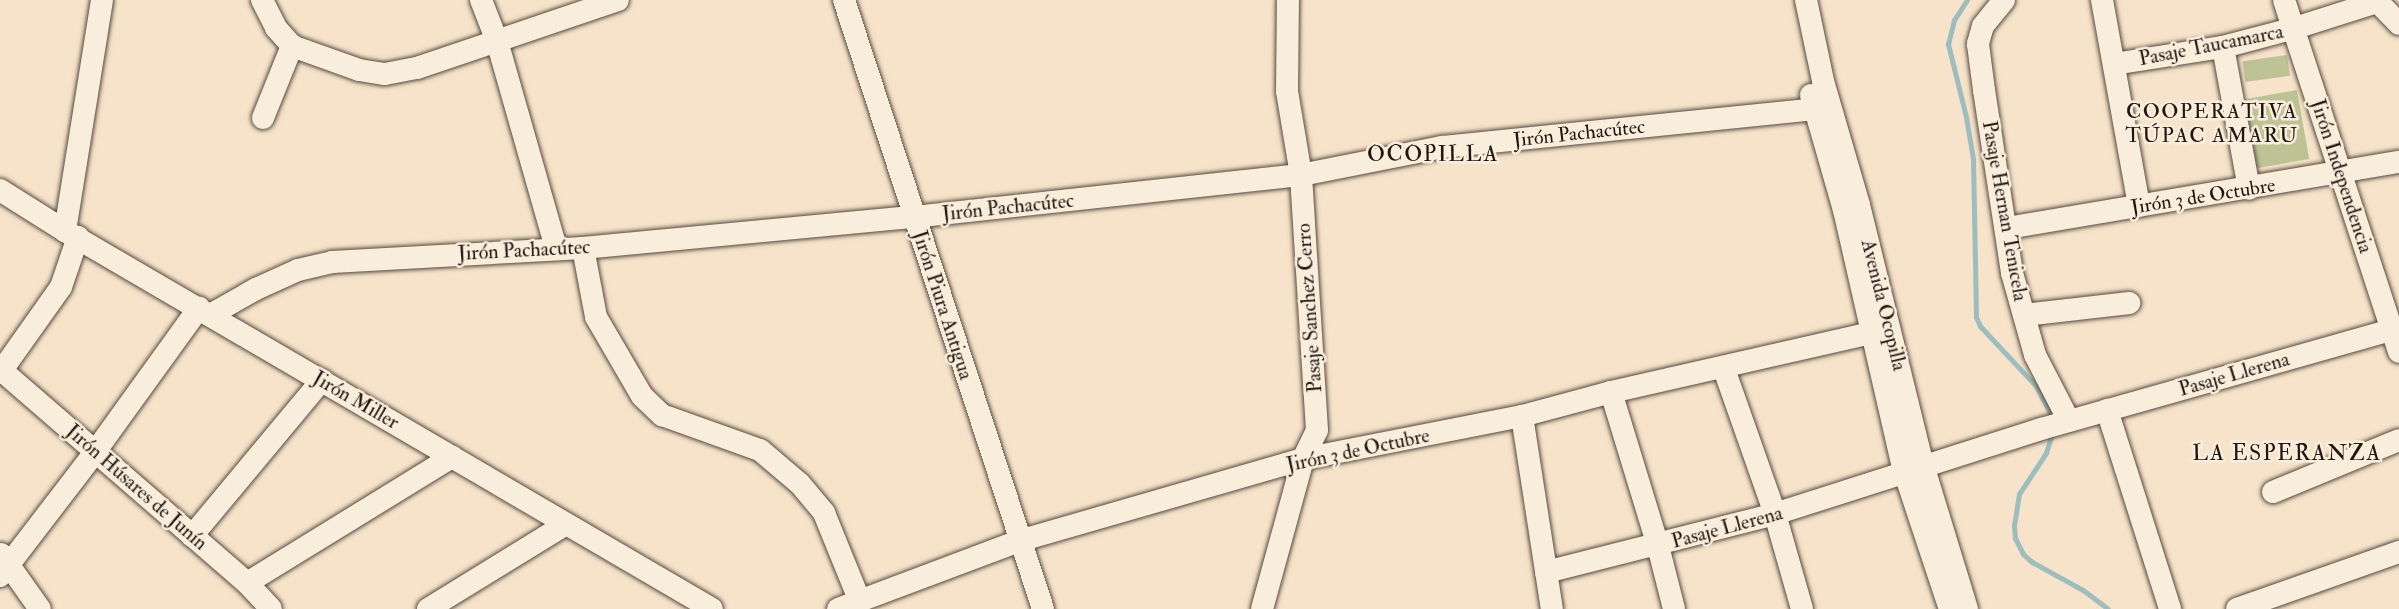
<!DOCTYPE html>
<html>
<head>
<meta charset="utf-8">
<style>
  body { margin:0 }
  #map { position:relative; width:2399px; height:609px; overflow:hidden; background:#f6e3c9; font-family:"IM FELL Double Pica",serif }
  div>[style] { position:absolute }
  .green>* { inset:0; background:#bdc395; transform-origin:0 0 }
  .stream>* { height:5px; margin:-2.5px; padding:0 2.5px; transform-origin:2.5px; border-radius:2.5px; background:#9ebdbe }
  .roads { filter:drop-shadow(0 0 2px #57493f) drop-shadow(0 0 2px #57493f) }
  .minor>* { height:22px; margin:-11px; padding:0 11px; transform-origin:11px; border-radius:11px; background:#f9eddc }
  span { translate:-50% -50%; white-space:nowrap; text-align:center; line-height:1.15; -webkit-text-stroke:5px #f9eddc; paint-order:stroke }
  .street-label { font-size:20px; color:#221611 }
  .neighbourhood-label { font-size:21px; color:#221611; letter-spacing:1.5px }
  .quarter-label { font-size:22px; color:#221611; letter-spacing:1.5px }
</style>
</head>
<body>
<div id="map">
  <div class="green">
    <i style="left:2287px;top:55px;width:21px;height:45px;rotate:82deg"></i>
    <i style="left:2297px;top:90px;width:70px;height:53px;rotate:80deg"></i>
  </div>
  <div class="stream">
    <i style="left:1967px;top:0;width:24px;rotate:123deg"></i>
    <i style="left:1954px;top:20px;width:25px;rotate:104deg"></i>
    <i style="left:1948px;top:44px;width:75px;rotate:76.1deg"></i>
    <i style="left:1966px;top:117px;width:43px;rotate:80.5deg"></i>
    <i style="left:1973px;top:159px;width:158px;rotate:88.9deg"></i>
    <i style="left:1976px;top:317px;width:10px;rotate:66deg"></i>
    <i style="left:1980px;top:326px;width:82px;rotate:47deg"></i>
    <i style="left:2036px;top:386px;width:37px;rotate:63deg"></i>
    <i style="left:2053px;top:431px;width:23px;rotate:108deg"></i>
    <i style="left:2046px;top:453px;width:49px;rotate:123.4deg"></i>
    <i style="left:2019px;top:494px;width:31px;rotate:99deg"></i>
    <i style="left:2014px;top:525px;width:13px;rotate:86deg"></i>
    <i style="left:2015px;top:538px;width:18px;rotate:63deg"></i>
    <i style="left:2023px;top:554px;width:12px;rotate:42deg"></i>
    <i style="left:2032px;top:562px;width:58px;rotate:28.8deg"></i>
    <i style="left:2083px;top:590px;width:31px;rotate:37deg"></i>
  </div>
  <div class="roads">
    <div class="minor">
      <i style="left:262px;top:0;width:31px;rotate:63deg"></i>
      <i style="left:276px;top:28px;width:24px;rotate:48deg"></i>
      <i style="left:292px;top:46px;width:71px;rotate:19.7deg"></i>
      <i style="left:359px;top:70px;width:26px;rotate:9deg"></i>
      <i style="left:385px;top:74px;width:33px;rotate:-11deg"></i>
      <i style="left:417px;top:68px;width:212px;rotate:-18.7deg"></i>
      <i style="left:481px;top:0;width:44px;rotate:68.7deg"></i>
      <i style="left:497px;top:41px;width:215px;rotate:74.1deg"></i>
      <i style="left:844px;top:0;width:641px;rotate:71.9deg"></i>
      <i style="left:1806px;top:0;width:83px;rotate:78.1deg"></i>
      <i style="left:1823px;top:81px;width:129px;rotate:73.8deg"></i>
      <i style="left:1859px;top:205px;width:268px;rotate:76.2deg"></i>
      <i style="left:1923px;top:465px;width:151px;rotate:73deg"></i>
      <i style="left:2004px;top:0;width:33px;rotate:129deg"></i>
      <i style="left:1983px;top:26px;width:19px;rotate:106deg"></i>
      <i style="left:1978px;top:44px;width:46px;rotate:82.6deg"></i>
      <i style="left:1984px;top:90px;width:185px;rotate:81.3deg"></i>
      <i style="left:2012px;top:273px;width:85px;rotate:74.3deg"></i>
      <i style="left:2035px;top:355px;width:74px;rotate:62.7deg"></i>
      <i style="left:2102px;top:0;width:209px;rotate:79.8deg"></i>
      <i style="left:2284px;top:0;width:370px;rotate:71.9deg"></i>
      <i style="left:2376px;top:0;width:33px;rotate:46deg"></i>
      <i style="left:2223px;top:47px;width:144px;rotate:79.6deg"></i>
      <i style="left:2114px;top:64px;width:110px;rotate:-8.9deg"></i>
      <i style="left:2223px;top:47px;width:74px;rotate:-14.8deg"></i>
      <i style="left:2295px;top:28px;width:86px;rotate:-17.6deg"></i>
      <i style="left:1811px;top:95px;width:120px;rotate:74deg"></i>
      <i style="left:1844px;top:210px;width:268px;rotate:77.1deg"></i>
      <i style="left:1904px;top:471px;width:145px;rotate:71.6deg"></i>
      <i style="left:263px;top:118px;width:78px;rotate:-68.1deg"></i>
      <i style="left:0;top:190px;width:77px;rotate:32.2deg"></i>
      <i style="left:65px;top:231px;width:749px;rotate:30.29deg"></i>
      <i style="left:2007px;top:228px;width:398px;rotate:-9.6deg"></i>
      <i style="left:65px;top:231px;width:234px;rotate:-80.9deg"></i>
      <i style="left:583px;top:248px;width:70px;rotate:79.3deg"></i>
      <i style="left:596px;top:317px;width:91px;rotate:59.8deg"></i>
      <i style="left:642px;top:396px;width:28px;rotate:44deg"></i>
      <i style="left:662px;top:415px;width:104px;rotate:19.7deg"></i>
      <i style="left:760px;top:450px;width:52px;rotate:40.4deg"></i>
      <i style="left:800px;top:484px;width:38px;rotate:50deg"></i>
      <i style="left:824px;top:513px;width:93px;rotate:67.9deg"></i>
      <i style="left:210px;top:315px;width:53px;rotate:-29.5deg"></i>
      <i style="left:256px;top:289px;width:46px;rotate:-24.3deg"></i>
      <i style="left:298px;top:270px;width:35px;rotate:-13deg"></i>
      <i style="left:332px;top:262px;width:251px;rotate:-3.2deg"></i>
      <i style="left:583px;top:248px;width:332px;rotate:-5.4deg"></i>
      <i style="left:914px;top:217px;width:389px;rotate:-6.2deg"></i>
      <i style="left:1301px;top:175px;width:144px;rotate:-11.2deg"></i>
      <i style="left:1442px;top:147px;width:374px;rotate:-5.8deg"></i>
      <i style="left:2024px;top:315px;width:106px;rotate:-6.5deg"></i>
      <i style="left:0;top:369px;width:327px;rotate:40.9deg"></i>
      <i style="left:247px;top:583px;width:35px;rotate:47deg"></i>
      <i style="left:1724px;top:369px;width:154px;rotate:70.6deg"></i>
      <i style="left:1775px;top:514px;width:99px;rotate:74.1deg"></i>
      <i style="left:0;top:373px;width:105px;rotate:-54.7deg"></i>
      <i style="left:61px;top:287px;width:53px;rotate:-71.2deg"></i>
      <i style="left:1611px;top:392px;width:161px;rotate:73deg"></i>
      <i style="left:1658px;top:546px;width:65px;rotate:75.7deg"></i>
      <i style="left:2107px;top:410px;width:209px;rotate:72.4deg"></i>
      <i style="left:1522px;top:416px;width:195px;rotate:81.2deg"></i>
      <i style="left:2273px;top:492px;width:136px;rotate:-22.4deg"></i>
      <i style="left:192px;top:536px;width:203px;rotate:-50.2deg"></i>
      <i style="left:1px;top:554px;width:67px;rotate:54.7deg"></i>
      <i style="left:1546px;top:572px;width:236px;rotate:-14.2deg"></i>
      <i style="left:1775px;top:514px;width:279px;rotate:-17.7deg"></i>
      <i style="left:2041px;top:429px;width:372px;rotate:-15.8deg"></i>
      <i style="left:0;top:576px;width:156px;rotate:-52.5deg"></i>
      <i style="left:95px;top:452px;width:178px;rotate:-54.2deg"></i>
      <i style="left:247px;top:583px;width:241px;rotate:-31.6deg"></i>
      <i style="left:428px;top:609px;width:162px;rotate:-31.6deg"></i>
      <i style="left:838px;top:609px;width:193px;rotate:-20.6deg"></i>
      <i style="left:1019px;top:541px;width:296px;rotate:-16.1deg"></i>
      <i style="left:1303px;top:459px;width:223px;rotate:-11.1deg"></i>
      <i style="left:1522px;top:416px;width:92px;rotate:-15.1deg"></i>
      <i style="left:1611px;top:392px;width:285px;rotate:-12.8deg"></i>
      <i style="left:1262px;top:609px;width:156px;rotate:-74.7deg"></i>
      <i style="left:1303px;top:459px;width:32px;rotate:-64deg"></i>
      <i style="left:1317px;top:430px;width:256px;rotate:-93.6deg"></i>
      <i style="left:1301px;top:175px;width:85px;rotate:-99.5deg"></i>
      <i style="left:1287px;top:91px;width:91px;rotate:-89.4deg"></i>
      <i style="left:2237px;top:609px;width:172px;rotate:-19.4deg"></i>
    </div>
  </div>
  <div class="street-label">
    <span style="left:2211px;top:45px;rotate:-11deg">Pasaje Taucamarca</span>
    <span style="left:1579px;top:133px;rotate:-6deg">Jirón Pachacútec</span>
    <span style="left:2342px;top:176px;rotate:72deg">Jirón Independencia</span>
    <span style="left:2203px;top:196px;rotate:-9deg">Jirón 3 de Octubre</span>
    <span style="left:1008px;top:207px;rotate:-6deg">Jirón Pachacútec</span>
    <span style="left:2005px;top:211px;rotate:80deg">Pasaje Hernan Tenicela</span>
    <span style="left:524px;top:250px;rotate:-3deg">Jirón Pachacútec</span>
    <span style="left:943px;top:305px;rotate:72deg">Jirón Piura Antigua</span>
    <span style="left:1884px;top:305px;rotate:76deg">Avenida Ocopilla</span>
    <span style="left:1309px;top:308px;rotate:-94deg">Pasaje Sanchez Cerro</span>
    <span style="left:2234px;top:374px;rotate:-16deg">Pasaje Llerena</span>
    <span style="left:356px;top:400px;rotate:30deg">Jirón Miller</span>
    <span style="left:1358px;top:450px;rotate:-12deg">Jirón 3 de Octubre</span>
    <span style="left:137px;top:487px;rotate:41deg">Jirón Húsares de Junín</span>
    <span style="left:1727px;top:527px;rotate:-15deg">Pasaje Llerena</span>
  </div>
  <div class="neighbourhood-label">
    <span style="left:2212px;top:124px">COOPERATIVA<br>TÚPAC AMARU</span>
  </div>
  <div class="quarter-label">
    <span style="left:1433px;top:155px">OCOPILLA</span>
    <span style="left:2287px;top:454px">LA ESPERANZA</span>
  </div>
</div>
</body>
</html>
